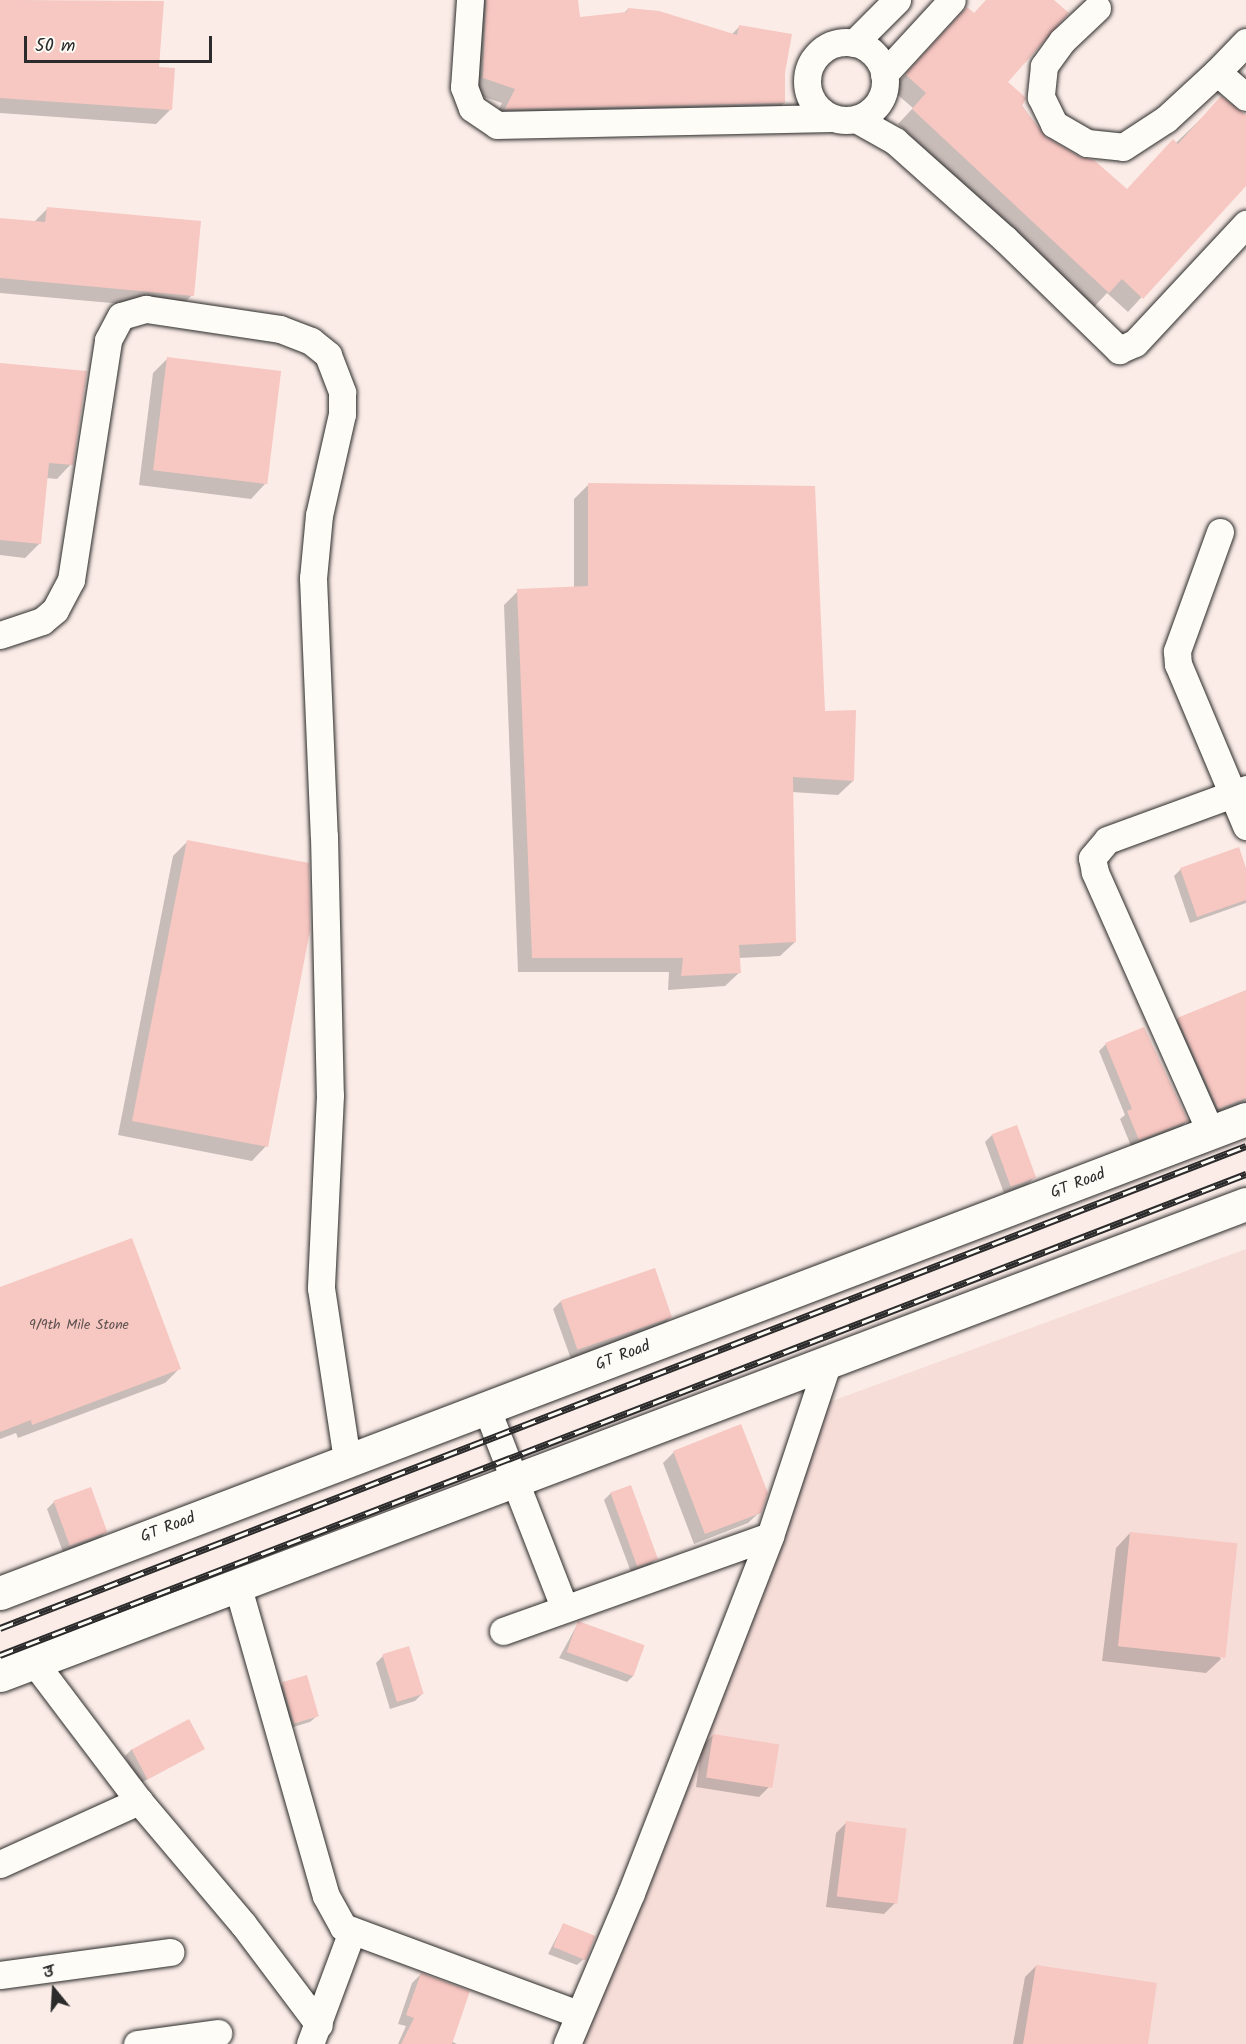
<!DOCTYPE html>
<html>
<head>
<meta charset="utf-8">
<style>
  body { margin:0 }
  #map { position:relative; width:1246px; height:2044px; overflow:hidden; background:#fbece7; font-family:Kalam,"Playpen Sans Deva",sans-serif }
  div>[style] { position:absolute }
  .built>* { inset:0; background:#f6ddd8 }
  .shadow>* { inset:0; background:#0003 }
  .building>* { inset:0; background:#f7c7c2; transform-origin:0 0 }
  .roads { filter:drop-shadow(0 0 2px #2b2b2b) drop-shadow(0 0 2px #2b2b2b) }
  .minor>* { height:27px; margin:-13.5px; padding:0 13.5px; transform-origin:13.5px; border-radius:13.5px; background:#fdfcf7 }
  .minor>.ring { margin:-13.5px; padding:0; box-sizing:content-box; background:none; border:27px solid #fdfcf7; border-radius:50% }
  .trunk>* { height:33px; margin:-16.5px; padding:0 16.5px; transform-origin:16.5px; border-radius:16.5px; background:#fdfcf7 }
  .rail>* { height:7px; margin-top:-3.5px; transform-origin:0; background:repeating-linear-gradient(90deg,#fdfcf7 0 14px,#2b2b2b 0 28px); box-sizing:border-box; border-block:2px solid #2b2b2b }
  span { translate:-50% -50%; white-space:nowrap; text-align:center; line-height:1.15; -webkit-text-stroke:4.5px #fdfcf7; paint-order:stroke }
  .number-label { font-size:14px; color:#5e5251 }
  .number-label span { -webkit-text-stroke-width:0 }
  .street-label { font-size:16px; color:#2b2b2b }
  .north { position:absolute; left:24px; top:1960px; width:60px; height:60px; -webkit-text-stroke:4px #fdfcf7; paint-order:stroke; rotate:342deg; font-size:16px; font-weight:700; line-height:24px; text-align:center; color:#2b2b2b }
  .north::after { content:''; display:block; margin:auto; width:21px; height:27px; background:#2b2b2b; clip-path:polygon(50% 0,100% 100%,50% 72%,0 100%) }
  .scale { position:absolute; left:24px; top:36px; width:188px; height:27px; box-sizing:border-box; border:3px solid #2b2b2b; border-top:0; padding-left:8px; font-size:18px; line-height:21px; white-space:nowrap; color:#2b2b2b; -webkit-text-stroke:4px #fdfcf7; paint-order:stroke }
</style>
</head>
<body>
<div id="map">
  <div class="built">
    <i style="clip-path:polygon(1246px 1249px,1246px 2044px,562px 2044px,821px 1405px)"></i>
  </div>
  <div class="shadow">
    <i style="clip-path:polygon(0 0,162px 3px,157px 68px,170px 110px,156px 124px,0 113px)"></i>
    <i style="clip-path:polygon(469px 0,576px 0,579px 19px,623px 14px,628px 9px,731px 35px,740px 26px,783px 73px,784px 103px,769px 117px,492px 123px,502px 103px,469px 92px)"></i>
    <i style="clip-path:polygon(987px 0,1052px 0,1006px 82px,1045px 139px,1126px 191px,1207px 113px,1246px 119px,1246px 183px,1128px 312px,1107px 293px,1094px 307px,898px 124px,913px 108px,892px 90px,952px 23px,973px 15px)"></i>
    <i style="clip-path:polygon(47px 209px,192px 295px,178px 309px,0 293px,0 220px,33px 223px)"></i>
    <i style="clip-path:polygon(167px 359px,265px 484px,251px 499px,139px 485px,153px 373px)"></i>
    <i style="clip-path:polygon(0 364px,71px 464px,57px 479px,46px 478px,40px 543px,25px 558px,0 555px)"></i>
    <i style="clip-path:polygon(589px 484px,823px 713px,853px 781px,838px 795px,792px 792px,795px 942px,780px 956px,739px 958px,740px 972px,725px 986px,668px 990px,669px 972px,518px 972px,504px 605px,518px 591px,574px 588px,574px 499px)"></i>
    <i style="clip-path:polygon(188px 841px,266px 1146px,252px 1161px,118px 1135px,173px 856px)"></i>
    <i style="clip-path:polygon(1181px 869px,1246px 873px,1246px 903px,1190px 923px,1174px 876px)"></i>
    <i style="clip-path:polygon(1246px 991px,1246px 1103px,1208px 1117px,1169px 1028px,1178px 1019px)"></i>
    <i style="clip-path:polygon(1106px 1044px,1187px 1121px,1180px 1128px,1131px 1146px,1120px 1119px,1125px 1115px,1099px 1051px)"></i>
    <i style="clip-path:polygon(992px 1135px,1034px 1178px,1027px 1185px,1004px 1193px,985px 1142px)"></i>
    <i style="clip-path:polygon(654px 1270px,671px 1317px,664px 1324px,571px 1359px,553px 1309px,560px 1302px)"></i>
    <i style="clip-path:polygon(0 1287px,179px 1369px,165px 1383px,18px 1438px,16px 1433px,0 1439px)"></i>
    <i style="clip-path:polygon(674px 1452px,760px 1512px,748px 1523px,694px 1544px,663px 1463px)"></i>
    <i style="clip-path:polygon(611px 1493px,656px 1559px,649px 1566px,631px 1572px,604px 1500px)"></i>
    <i style="clip-path:polygon(54px 1502px,106px 1532px,99px 1539px,63px 1552px,47px 1509px)"></i>
    <i style="clip-path:polygon(1130px 1533px,1221px 1659px,1206px 1673px,1102px 1661px,1116px 1548px)"></i>
    <i style="clip-path:polygon(578px 1623px,634px 1675px,627px 1682px,559px 1658px)"></i>
    <i style="clip-path:polygon(383px 1656px,422px 1694px,415px 1701px,390px 1709px,376px 1663px)"></i>
    <i style="clip-path:polygon(283px 1684px,318px 1715px,310px 1722px,287px 1729px,276px 1691px)"></i>
    <i style="clip-path:polygon(713px 1735px,770px 1786px,759px 1797px,696px 1787px,702px 1746px)"></i>
    <i style="clip-path:polygon(132px 1749px,203px 1749px,139px 1784px,125px 1756px)"></i>
    <i style="clip-path:polygon(847px 1822px,895px 1903px,884px 1914px,826px 1907px,836px 1833px)"></i>
    <i style="clip-path:polygon(563px 1925px,585px 1958px,577px 1965px,548px 1954px)"></i>
    <i style="clip-path:polygon(1036px 1966px,1146px 2044px,1013px 2044px,1025px 1977px)"></i>
    <i style="clip-path:polygon(421px 1974px,451px 2041px,457px 2044px,398px 2044px,406px 2026px,398px 2024px,412px 1983px)"></i>
  </div>
  <div class="building">
    <i style="clip-path:polygon(0 0,164px 1px,159px 67px,175px 68px,172px 110px,0 98px)"></i>
    <i style="clip-path:polygon(486px 0,578px 0,580px 17px,627px 12px,628px 8px,659px 11px,737px 35px,739px 25px,792px 34px,785px 73px,785px 103px,505px 109px,515px 89px,483px 78px)"></i>
    <i style="clip-path:polygon(986px 0,1054px 0,1069px 13px,1008px 82px,1026px 98px,1022px 106px,1046px 137px,1080px 157px,1094px 160px,1127px 189px,1173px 139px,1178px 144px,1221px 96px,1246px 115px,1246px 186px,1143px 299px,1122px 279px,1109px 293px,912px 109px,926px 93px,905px 74px,967px 7px,974px 13px)"></i>
    <i style="clip-path:polygon(47px 207px,201px 221px,194px 296px,0 278px,0 218px,45px 222px)"></i>
    <i style="left:167px;top:357px;width:115px;height:114px;rotate:7deg"></i>
    <i style="clip-path:polygon(0 363px,87px 371px,73px 465px,49px 463px,41px 544px,0 540px)"></i>
    <i style="clip-path:polygon(588px 483px,815px 486px,825px 711px,856px 710px,854px 781px,793px 777px,796px 942px,739px 945px,741px 973px,681px 976px,683px 958px,532px 958px,517px 589px,588px 586px)"></i>
    <i style="clip-path:polygon(187px 840px,309px 863px,310px 931px,268px 1147px,132px 1121px)"></i>
    <i style="clip-path:polygon(1239px 847px,1246px 868px,1246px 900px,1197px 917px,1180px 868px)"></i>
    <i style="clip-path:polygon(1246px 990px,1246px 1098px,1218px 1109px,1177px 1018px)"></i>
    <i style="clip-path:polygon(1144px 1027px,1188px 1121px,1139px 1140px,1127px 1111px,1132px 1109px,1105px 1043px)"></i>
    <i style="left:1017px;top:1125px;width:56px;height:27px;rotate:70deg"></i>
    <i style="clip-path:polygon(132px 1238px,181px 1369px,32px 1425px,31px 1420px,0 1432px,0 1287px)"></i>
    <i style="left:655px;top:1268px;width:52px;height:100px;rotate:71deg"></i>
    <i style="clip-path:polygon(741px 1424px,768px 1493px,761px 1513px,705px 1534px,673px 1451px)"></i>
    <i style="left:631px;top:1485px;width:79px;height:22px;rotate:70deg"></i>
    <i style="left:91px;top:1487px;width:48px;height:40px;rotate:70deg"></i>
    <i style="left:1130px;top:1532px;width:108px;height:115px;rotate:6deg"></i>
    <i style="left:578px;top:1621px;width:71px;height:33px;rotate:20deg"></i>
    <i style="left:409px;top:1646px;width:50px;height:28px;rotate:73deg"></i>
    <i style="left:307px;top:1675px;width:43px;height:26px;rotate:74deg"></i>
    <i style="left:189px;top:1719px;width:34px;height:65px;rotate:62deg"></i>
    <i style="left:713px;top:1734px;width:67px;height:44px;rotate:9deg"></i>
    <i style="left:846px;top:1821px;width:61px;height:76px;rotate:7deg"></i>
    <i style="left:563px;top:1923px;width:35px;height:26px;rotate:22deg"></i>
    <i style="clip-path:polygon(1036px 1965px,1157px 1983px,1148px 2044px,1023px 2044px)"></i>
    <i style="clip-path:polygon(421px 1973px,470px 1991px,452px 2044px,401px 2044px,414px 2018px,406px 2015px)"></i>
  </div>
  <div class="roads">
    <div class="minor">
      <i style="left:470px;top:0;width:87px;rotate:93.9deg"></i>
      <i style="left:464px;top:87px;width:22px;rotate:69deg"></i>
      <i style="left:472px;top:108px;width:30px;rotate:34deg"></i>
      <i style="left:497px;top:125px;width:334px;rotate:-1.2deg"></i>
      <i style="left:1097px;top:8px;width:48px;rotate:136.7deg"></i>
      <i style="left:1062px;top:41px;width:31px;rotate:126deg"></i>
      <i style="left:1044px;top:66px;width:31px;rotate:96deg"></i>
      <i style="left:1041px;top:97px;width:30px;rotate:64deg"></i>
      <i style="left:1054px;top:124px;width:38px;rotate:30deg"></i>
      <i style="left:1087px;top:143px;width:36px;rotate:6deg"></i>
      <i style="left:1123px;top:147px;width:51px;rotate:-33.1deg"></i>
      <i style="left:1166px;top:119px;width:69px;rotate:-42.7deg"></i>
      <i style="left:1246px;top:42px;width:42px;rotate:134deg"></i>
      <i style="left:1217px;top:72px;width:38px;rotate:41deg"></i>
      <i class="ring" style="left:807px;top:42px;width:51px;height:51px"></i>
      <i style="left:854px;top:43px;width:61px;rotate:-45deg"></i>
      <i style="left:884px;top:74px;width:100px;rotate:-47.4deg"></i>
      <i style="left:856px;top:119px;width:45px;rotate:29.4deg"></i>
      <i style="left:895px;top:141px;width:146px;rotate:41.7deg"></i>
      <i style="left:1004px;top:238px;width:161px;rotate:44.2deg"></i>
      <i style="left:1119px;top:350px;width:17px;rotate:-24deg"></i>
      <i style="left:1135px;top:343px;width:163px;rotate:-47deg"></i>
      <i style="left:1220px;top:532px;width:127px;rotate:109.9deg"></i>
      <i style="left:1177px;top:651px;width:13px;rotate:86deg"></i>
      <i style="left:1178px;top:664px;width:176px;rotate:67.2deg"></i>
      <i style="left:0;top:635px;width:44px;rotate:-18.4deg"></i>
      <i style="left:42px;top:621px;width:17px;rotate:-40deg"></i>
      <i style="left:55px;top:610px;width:34px;rotate:-62deg"></i>
      <i style="left:71px;top:580px;width:243px;rotate:-81.2deg"></i>
      <i style="left:108px;top:340px;width:27px;rotate:-62deg"></i>
      <i style="left:121px;top:316px;width:26px;rotate:-16deg"></i>
      <i style="left:146px;top:309px;width:135px;rotate:8.5deg"></i>
      <i style="left:280px;top:329px;width:33px;rotate:21deg"></i>
      <i style="left:311px;top:341px;width:22px;rotate:39deg"></i>
      <i style="left:328px;top:355px;width:40px;rotate:69deg"></i>
      <i style="left:342px;top:392px;width:22px;rotate:90deg"></i>
      <i style="left:342px;top:414px;width:104px;rotate:102.8deg"></i>
      <i style="left:319px;top:515px;width:63px;rotate:95.4deg"></i>
      <i style="left:313px;top:578px;width:258px;rotate:87.6deg"></i>
      <i style="left:324px;top:836px;width:259px;rotate:88.7deg"></i>
      <i style="left:330px;top:1095px;width:193px;rotate:92.7deg"></i>
      <i style="left:321px;top:1288px;width:173px;rotate:81.4deg"></i>
      <i style="left:1211px;top:1133px;width:286px;rotate:-114deg"></i>
      <i style="left:1095px;top:872px;width:14px;rotate:-102deg"></i>
      <i style="left:1092px;top:858px;width:23px;rotate:-50deg"></i>
      <i style="left:1107px;top:840px;width:148px;rotate:-20.1deg"></i>
      <i style="left:486px;top:1407px;width:215px;rotate:68.7deg"></i>
      <i style="left:237px;top:1584px;width:324px;rotate:74.1deg"></i>
      <i style="left:326px;top:1896px;width:35px;rotate:61deg"></i>
      <i style="left:343px;top:1927px;width:251px;rotate:20.3deg"></i>
      <i style="left:503px;top:1631px;width:283px;rotate:-19.6deg"></i>
      <i style="left:34px;top:1662px;width:174px;rotate:52.9deg"></i>
      <i style="left:139px;top:1801px;width:161px;rotate:49.8deg"></i>
      <i style="left:243px;top:1924px;width:126px;rotate:53deg"></i>
      <i style="left:0;top:1864px;width:153px;rotate:-24.4deg"></i>
      <i style="left:0;top:1975px;width:172px;rotate:-7.7deg"></i>
      <i style="left:137px;top:2044px;width:82px;rotate:-7.7deg"></i>
      <i style="left:310px;top:2044px;width:121px;rotate:-69.6deg"></i>
      <i style="left:567px;top:2044px;width:164px;rotate:-67deg"></i>
      <i style="left:631px;top:1893px;width:383px;rotate:-68.7deg"></i>
      <i style="left:770px;top:1536px;width:183px;rotate:-71.6deg"></i>
    </div>
    <div class="trunk">
      <i style="left:0;top:1593px;width:1333px;rotate:-20.83deg"></i>
      <i style="left:0;top:1675px;width:1332px;rotate:-20.71deg"></i>
    </div>
  </div>
  <div class="rail">
    <i style="left:0;top:1628px;width:1336px;rotate:-21.15deg"></i>
    <i style="left:0;top:1655px;width:1336px;rotate:-21.11deg"></i>
  </div>
  <div class="number-label">
    <span style="left:79px;top:1325px">9/9th Mile Stone</span>
  </div>
  <div class="street-label">
    <span style="left:1078px;top:1184px;rotate:-21deg">GT Road</span>
    <span style="left:623px;top:1356px;rotate:-21deg">GT Road</span>
    <span style="left:168px;top:1528px;rotate:-21deg">GT Road</span>
  </div>
  <div class="north">उ</div>
  <div class="scale">50 m</div>
</div>
</body>
</html>
